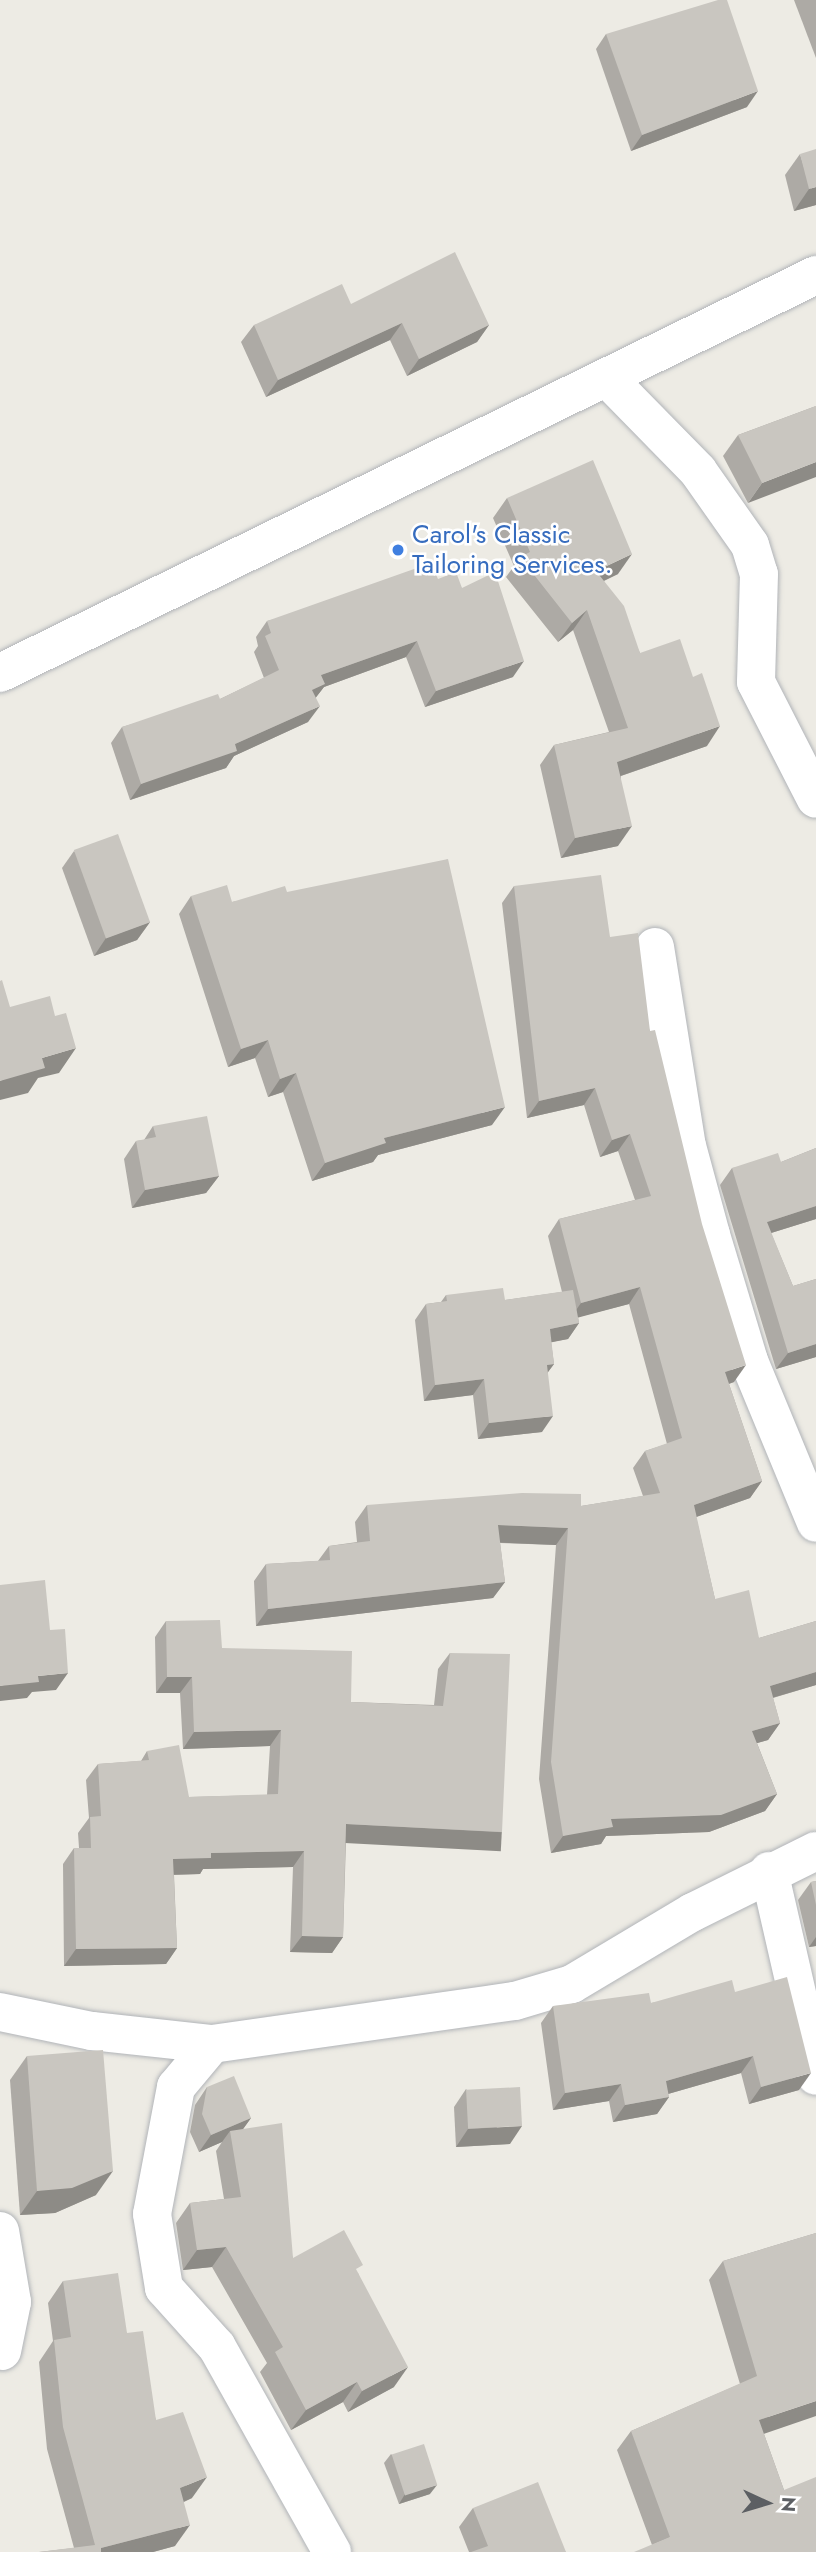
<!DOCTYPE html>
<html>
<head>
<meta charset="utf-8">
<style>
  body { margin:0 }
  #map { position:relative; width:816px; height:2552px; overflow:hidden; background:#edebe4; font-family:Jost,sans-serif }
  div>[style] { position:absolute }
  .roads { filter:drop-shadow(0 0 2px #b1b4b8) drop-shadow(0 0 2px #b1b4b8) }
  .minor>* { height:38px; margin:-19px; padding:0 19px; transform-origin:19px; border-radius:19px; background:#fff }
  .tertiary>* { height:38px; margin:-19px; padding:0 19px; transform-origin:19px; border-radius:19px; background:#fff }
  .wall>* { inset:0; background:#adaaa5 }
  .shaded-wall>* { inset:0; background:#8d8b86; transform-origin:0 0 }
  .building>* { inset:0; background:#c9c6c0; transform-origin:0 0 }
  .dots>* { width:19px; height:19px; translate:-50% -50%; box-sizing:border-box; border:4px solid #fff; border-radius:50% }
  span { translate:-50% -50%; white-space:nowrap; text-align:center; line-height:1.15; -webkit-text-stroke:5px #fff; paint-order:stroke }
  .shop-label { font-size:26px; color:#366cbe }
  .left { translate:0 -50%; text-align:left }
  .north { position:absolute; left:732px; top:2468px; width:70px; height:70px; -webkit-text-stroke:5px #fff; paint-order:stroke; rotate:94deg; font-size:19px; font-weight:700; line-height:28px; text-align:center; color:#5c5f63 }
  .north::after { content:''; display:block; margin:auto; width:24px; height:32px; background:#5c5f63; clip-path:polygon(50% 0,100% 100%,50% 72%,0 100%) }
</style>
</head>
<body>
<div id="map">
  <div class="roads">
    <div class="minor">
      <i style="left:608px;top:379px;width:129px;rotate:45.6deg"></i>
      <i style="left:698px;top:471px;width:90px;rotate:54.9deg"></i>
      <i style="left:750px;top:545px;width:30px;rotate:73deg"></i>
      <i style="left:759px;top:574px;width:108px;rotate:91.6deg"></i>
      <i style="left:756px;top:682px;width:131px;rotate:62.9deg"></i>
      <i style="left:655px;top:947px;width:202px;rotate:80.9deg"></i>
      <i style="left:687px;top:1146px;width:92px;rotate:74.9deg"></i>
      <i style="left:711px;top:1235px;width:132px;rotate:73.2deg"></i>
      <i style="left:749px;top:1361px;width:175px;rotate:67.5deg"></i>
      <i style="left:769px;top:1871px;width:210px;rotate:77.1deg"></i>
      <i style="left:0;top:2012px;width:94px;rotate:11.7deg"></i>
      <i style="left:92px;top:2031px;width:121px;rotate:6.2deg"></i>
      <i style="left:212px;top:2044px;width:306px;rotate:-8.1deg"></i>
      <i style="left:515px;top:2001px;width:59px;rotate:-16.6deg"></i>
      <i style="left:572px;top:1984px;width:141px;rotate:-30.8deg"></i>
      <i style="left:693px;top:1912px;width:137px;rotate:-26.4deg"></i>
      <i style="left:212px;top:2044px;width:56px;rotate:129.9deg"></i>
      <i style="left:176px;top:2087px;width:129px;rotate:100.7deg"></i>
      <i style="left:152px;top:2214px;width:75px;rotate:80.8deg"></i>
      <i style="left:164px;top:2288px;width:79px;rotate:48.1deg"></i>
      <i style="left:217px;top:2347px;width:235px;rotate:60.7deg"></i>
      <i style="left:0;top:2231px;width:72px;rotate:80.4deg"></i>
      <i style="left:12px;top:2302px;width:50px;rotate:101.5deg"></i>
    </div>
    <div class="tertiary">
      <i style="left:0;top:673px;width:908px;rotate:-26deg"></i>
    </div>
  </div>
  <div class="wall">
    <i style="clip-path:polygon(794px 0,816px 0,816px 58px)"></i>
    <i style="clip-path:polygon(606px 34px,747px 107px,631px 151px,596px 49px)"></i>
    <i style="clip-path:polygon(800px 154px,816px 205px,794px 211px,785px 175px)"></i>
    <i style="clip-path:polygon(351px 304px,489px 325px,477px 342px,407px 376px,390px 340px,266px 397px,241px 342px,254px 325px)"></i>
    <i style="clip-path:polygon(816px 406px,748px 503px,723px 456px,738px 435px)"></i>
    <i style="clip-path:polygon(507px 498px,618px 574px,604px 581px,640px 653px,707px 746px,621px 776px,618px 846px,561px 858px,540px 765px,554px 745px,609px 732px,573px 630px,558px 642px,506px 577px,514px 566px,493px 518px)"></i>
    <i style="clip-path:polygon(438px 579px,462px 588px,513px 677px,425px 707px,406px 657px,324px 687px,316px 697px,308px 722px,234px 756px,226px 768px,130px 800px,111px 743px,122px 727px,220px 699px,264px 678px,254px 652px,258px 646px,256px 637px,267px 621px)"></i>
    <i style="clip-path:polygon(74px 851px,150px 922px,137px 940px,94px 956px,62px 868px)"></i>
    <i style="clip-path:polygon(514px 886px,610px 937px,650px 1031px,734px 1382px,729px 1384px,762px 1481px,750px 1498px,696px 1517px,715px 1599px,759px 1638px,816px 1621px,816px 1685px,773px 1698px,780px 1723px,768px 1740px,757px 1743px,777px 1794px,765px 1811px,709px 1832px,606px 1836px,601px 1844px,551px 1853px,539px 1779px,556px 1545px,500px 1543px,505px 1582px,493px 1598px,256px 1626px,254px 1581px,266px 1564px,318px 1561px,329px 1546px,357px 1542px,355px 1522px,367px 1505px,581px 1506px,643px 1496px,633px 1468px,645px 1451px,667px 1444px,629px 1304px,578px 1317px,579px 1323px,568px 1339px,551px 1342px,554px 1364px,548px 1372px,542px 1432px,478px 1439px,473px 1395px,424px 1401px,415px 1320px,426px 1304px,441px 1302px,446px 1295px,505px 1300px,562px 1292px,548px 1236px,559px 1219px,635px 1200px,618px 1151px,600px 1157px,584px 1105px,527px 1118px,502px 903px)"></i>
    <i style="clip-path:polygon(287px 892px,492px 1125px,378px 1155px,373px 1162px,312px 1181px,283px 1092px,268px 1097px,255px 1058px,228px 1067px,179px 914px,191px 896px,232px 902px)"></i>
    <i style="clip-path:polygon(153px 1126px,219px 1176px,206px 1193px,132px 1208px,124px 1159px,136px 1141px,144px 1140px)"></i>
    <i style="clip-path:polygon(816px 1148px,816px 1219px,771px 1233px,793px 1286px,816px 1279px,816px 1357px,776px 1369px,720px 1185px,732px 1168px,781px 1162px)"></i>
    <i style="clip-path:polygon(166px 1621px,222px 1648px,351px 1702px,434px 1705px,438px 1669px,450px 1653px,502px 1832px,490px 1848px,346px 1841px,343px 1937px,332px 1953px,290px 1952px,293px 1867px,203px 1869px,200px 1874px,174px 1875px,177px 1948px,166px 1964px,64px 1966px,63px 1864px,74px 1848px,79px 1848px,78px 1833px,89px 1818px,86px 1780px,98px 1764px,141px 1761px,147px 1751px,189px 1797px,267px 1795px,270px 1746px,183px 1749px,180px 1693px,156px 1693px,155px 1637px)"></i>
    <i style="clip-path:polygon(816px 1881px,816px 1946px,809px 1947px,798px 1900px,811px 1882px)"></i>
    <i style="clip-path:polygon(735px 1992px,799px 2090px,749px 2104px,741px 2073px,668px 2094px,669px 2097px,657px 2114px,613px 2122px,609px 2101px,553px 2110px,541px 2023px,553px 2006px,651px 2003px)"></i>
    <i style="clip-path:polygon(27px 2056px,96px 2195px,55px 2213px,20px 2215px,10px 2080px)"></i>
    <i style="clip-path:polygon(207px 2087px,251px 2118px,243px 2129px,293px 2258px,358px 2273px,394px 2387px,348px 2412px,343px 2402px,291px 2430px,260px 2372px,267px 2363px,212px 2267px,183px 2270px,176px 2223px,190px 2203px,224px 2199px,216px 2151px,222px 2142px,199px 2152px,190px 2132px,195px 2105px)"></i>
    <i style="clip-path:polygon(466px 2089px,510px 2144px,456px 2147px,454px 2107px)"></i>
    <i style="clip-path:polygon(816px 2233px,764px 2434px,784px 2490px,652px 2545px,617px 2450px,631px 2431px,740px 2384px,709px 2280px,723px 2261px)"></i>
    <i style="clip-path:polygon(63px 2281px,127px 2333px,156px 2420px,192px 2498px,184px 2502px,175px 2546px,153px 2552px,39px 2552px,74px 2548px,47px 2449px,39px 2362px,53px 2341px,48px 2303px)"></i>
    <i style="clip-path:polygon(391px 2454px,430px 2494px,399px 2504px,384px 2463px)"></i>
    <i style="clip-path:polygon(473px 2508px,566px 2552px,469px 2552px,459px 2527px)"></i>
  </div>
  <div class="shaded-wall">
    <i style="clip-path:polygon(758px 91px,747px 107px,631px 151px,642px 135px)"></i>
    <i style="clip-path:polygon(816px 187px,816px 205px,794px 211px,809px 189px)"></i>
    <i style="clip-path:polygon(402px 323px,390px 340px,266px 397px,278px 380px)"></i>
    <i style="clip-path:polygon(489px 325px,477px 342px,407px 376px,419px 359px)"></i>
    <i style="clip-path:polygon(816px 462px,816px 477px,748px 503px,762px 483px)"></i>
    <i style="clip-path:polygon(632px 554px,618px 574px,582px 591px,596px 571px)"></i>
    <i style="clip-path:polygon(587px 610px,573px 630px,558px 642px,572px 623px)"></i>
    <i style="clip-path:polygon(417px 641px,406px 657px,324px 687px,314px 700px,301px 706px,321px 675px)"></i>
    <i style="clip-path:polygon(524px 661px,513px 677px,425px 707px,436px 691px)"></i>
    <i style="clip-path:polygon(320px 706px,308px 722px,234px 756px,226px 768px,130px 800px,141px 784px,235px 744px)"></i>
    <i style="clip-path:polygon(720px 726px,707px 746px,603px 782px,617px 762px)"></i>
    <i style="clip-path:polygon(632px 826px,618px 846px,561px 858px,575px 838px)"></i>
    <i style="clip-path:polygon(150px 922px,137px 940px,94px 956px,106px 938px)"></i>
    <i style="clip-path:polygon(268px 1040px,255px 1058px,228px 1067px,241px 1049px)"></i>
    <i style="clip-path:polygon(76px 1048px,59px 1073px,38px 1078px,28px 1093px,0 1100px,0 1081px,42px 1058px)"></i>
    <i style="clip-path:polygon(296px 1073px,283px 1092px,268px 1097px,280px 1079px)"></i>
    <i style="clip-path:polygon(595px 1088px,584px 1105px,527px 1118px,539px 1101px)"></i>
    <i style="clip-path:polygon(505px 1107px,492px 1125px,378px 1155px,373px 1162px,312px 1181px,325px 1163px,384px 1138px)"></i>
    <i style="clip-path:polygon(630px 1134px,618px 1151px,600px 1157px,612px 1140px)"></i>
    <i style="clip-path:polygon(219px 1176px,206px 1193px,132px 1208px,145px 1190px)"></i>
    <i style="clip-path:polygon(816px 1206px,816px 1219px,755px 1238px,767px 1222px)"></i>
    <i style="clip-path:polygon(640px 1287px,629px 1304px,569px 1320px,581px 1303px)"></i>
    <i style="clip-path:polygon(579px 1323px,568px 1339px,538px 1345px,550px 1329px)"></i>
    <i style="clip-path:polygon(816px 1344px,816px 1357px,776px 1369px,788px 1353px)"></i>
    <i style="clip-path:polygon(554px 1364px,542px 1380px,547px 1365px)"></i>
    <i style="clip-path:polygon(746px 1365px,734px 1382px,713px 1389px,725px 1372px)"></i>
    <i style="clip-path:polygon(484px 1379px,473px 1395px,424px 1401px,435px 1385px)"></i>
    <i style="clip-path:polygon(553px 1416px,542px 1432px,478px 1439px,489px 1423px)"></i>
    <i style="clip-path:polygon(762px 1481px,750px 1498px,682px 1522px,694px 1505px)"></i>
    <i style="clip-path:polygon(498px 1525px,568px 1528px,556px 1545px,486px 1542px)"></i>
    <i style="clip-path:polygon(505px 1582px,493px 1598px,256px 1626px,268px 1609px)"></i>
    <i style="clip-path:polygon(816px 1672px,816px 1685px,758px 1702px,770px 1686px)"></i>
    <i style="clip-path:polygon(68px 1673px,56px 1690px,32px 1692px,27px 1698px,0 1701px,0 1686px,38px 1676px)"></i>
    <i style="clip-path:polygon(167px 1677px,192px 1677px,180px 1693px,156px 1693px)"></i>
    <i style="clip-path:polygon(780px 1723px,768px 1740px,740px 1748px,752px 1731px)"></i>
    <i style="clip-path:polygon(281px 1730px,270px 1746px,183px 1749px,194px 1732px)"></i>
    <i style="clip-path:polygon(777px 1794px,765px 1811px,709px 1832px,606px 1836px,601px 1844px,551px 1853px,563px 1836px,611px 1819px)"></i>
    <i style="left:346px;top:1824px;width:156px;height:19px;rotate:3deg"></i>
    <i style="clip-path:polygon(304px 1851px,293px 1867px,203px 1869px,200px 1874px,162px 1875px,173px 1859px,211px 1853px)"></i>
    <i style="clip-path:polygon(302px 1936px,343px 1937px,332px 1953px,290px 1952px)"></i>
    <i style="clip-path:polygon(816px 1937px,816px 1946px,809px 1947px)"></i>
    <i style="clip-path:polygon(177px 1948px,166px 1964px,64px 1966px,76px 1949px)"></i>
    <i style="clip-path:polygon(753px 2056px,741px 2073px,654px 2098px,666px 2081px)"></i>
    <i style="clip-path:polygon(811px 2073px,799px 2090px,749px 2104px,761px 2087px)"></i>
    <i style="clip-path:polygon(621px 2084px,609px 2101px,553px 2110px,565px 2093px)"></i>
    <i style="clip-path:polygon(669px 2097px,657px 2114px,613px 2122px,625px 2105px)"></i>
    <i style="clip-path:polygon(251px 2118px,238px 2136px,230px 2131px,222px 2142px,199px 2152px,211px 2135px)"></i>
    <i style="clip-path:polygon(522px 2126px,510px 2144px,456px 2147px,468px 2129px)"></i>
    <i style="clip-path:polygon(113px 2171px,96px 2195px,55px 2213px,20px 2215px,37px 2191px)"></i>
    <i style="clip-path:polygon(226px 2247px,212px 2267px,183px 2270px,197px 2250px)"></i>
    <i style="clip-path:polygon(408px 2367px,394px 2387px,348px 2412px,362px 2391px)"></i>
    <i style="clip-path:polygon(357px 2382px,343px 2402px,291px 2430px,306px 2410px)"></i>
    <i style="clip-path:polygon(816px 2401px,816px 2416px,746px 2440px,759px 2420px)"></i>
    <i style="clip-path:polygon(207px 2477px,192px 2498px,165px 2510px,180px 2488px)"></i>
    <i style="clip-path:polygon(437px 2485px,430px 2494px,399px 2504px,405px 2494px)"></i>
    <i style="clip-path:polygon(190px 2525px,175px 2546px,153px 2552px,98px 2552px,101px 2548px)"></i>
  </div>
  <div class="building">
    <i style="clip-path:polygon(718px 0,727px 0,758px 91px,642px 135px,606px 34px)"></i>
    <i style="clip-path:polygon(816px 149px,816px 187px,809px 189px,800px 154px)"></i>
    <i style="clip-path:polygon(455px 252px,489px 325px,419px 359px,402px 323px,278px 380px,254px 325px,342px 284px,351px 304px)"></i>
    <i style="clip-path:polygon(816px 406px,816px 462px,762px 483px,738px 435px)"></i>
    <i style="clip-path:polygon(593px 460px,632px 554px,596px 571px,624px 606px,640px 653px,680px 639px,693px 677px,702px 673px,720px 726px,617px 762px,632px 826px,575px 838px,554px 745px,628px 728px,587px 610px,572px 623px,520px 557px,530px 552px,507px 498px)"></i>
    <i style="clip-path:polygon(431px 563px,438px 579px,456px 572px,462px 588px,495px 572px,524px 661px,436px 691px,417px 641px,321px 675px,325px 684px,312px 690px,320px 706px,235px 744px,237px 751px,141px 784px,122px 727px,218px 694px,220px 699px,279px 670px,265px 636px,271px 633px,267px 621px)"></i>
    <i style="left:118px;top:834px;width:94px;height:47px;rotate:70deg"></i>
    <i style="clip-path:polygon(448px 859px,505px 1107px,384px 1138px,386px 1143px,325px 1163px,296px 1073px,280px 1079px,268px 1040px,241px 1049px,191px 896px,227px 885px,232px 902px,285px 886px,287px 892px)"></i>
    <i style="clip-path:polygon(601px 875px,610px 937px,638px 933px,650px 1031px,655px 1030px,702px 1224px,746px 1365px,725px 1372px,762px 1481px,694px 1505px,715px 1599px,749px 1590px,759px 1638px,816px 1621px,816px 1672px,770px 1686px,780px 1723px,752px 1731px,777px 1794px,721px 1815px,611px 1819px,613px 1827px,563px 1836px,551px 1762px,568px 1528px,498px 1525px,505px 1582px,268px 1609px,266px 1564px,330px 1560px,329px 1546px,370px 1541px,367px 1505px,522px 1493px,581px 1494px,581px 1506px,660px 1493px,645px 1451px,682px 1438px,640px 1287px,581px 1303px,559px 1219px,651px 1196px,630px 1134px,612px 1140px,595px 1088px,539px 1101px,514px 886px)"></i>
    <i style="clip-path:polygon(2px 980px,10px 1007px,50px 996px,55px 1016px,66px 1013px,76px 1048px,42px 1058px,45px 1068px,0 1081px,0 981px)"></i>
    <i style="clip-path:polygon(207px 1116px,219px 1176px,145px 1190px,136px 1141px,156px 1137px,153px 1126px)"></i>
    <i style="clip-path:polygon(816px 1148px,816px 1206px,767px 1222px,793px 1286px,816px 1279px,816px 1344px,788px 1353px,732px 1168px,778px 1153px,781px 1162px)"></i>
    <i style="clip-path:polygon(503px 1288px,505px 1300px,573px 1290px,579px 1323px,550px 1329px,554px 1364px,547px 1365px,553px 1416px,489px 1423px,484px 1379px,435px 1385px,426px 1304px,447px 1301px,446px 1295px)"></i>
    <i style="clip-path:polygon(45px 1580px,50px 1630px,65px 1629px,68px 1673px,38px 1676px,39px 1682px,0 1686px,0 1585px)"></i>
    <i style="clip-path:polygon(220px 1620px,222px 1648px,352px 1651px,351px 1702px,443px 1706px,450px 1653px,510px 1654px,502px 1832px,346px 1824px,343px 1937px,302px 1936px,304px 1851px,211px 1853px,211px 1858px,173px 1859px,177px 1948px,76px 1949px,74px 1848px,91px 1848px,90px 1817px,101px 1816px,98px 1764px,149px 1760px,147px 1751px,179px 1745px,189px 1797px,278px 1794px,281px 1730px,194px 1732px,192px 1677px,167px 1677px,166px 1621px)"></i>
    <i style="clip-path:polygon(816px 1881px,816px 1905px,811px 1882px)"></i>
    <i style="clip-path:polygon(787px 1977px,811px 2073px,761px 2087px,753px 2056px,666px 2081px,669px 2097px,625px 2105px,621px 2084px,565px 2093px,553px 2006px,649px 1993px,651px 2003px,732px 1980px,735px 1992px)"></i>
    <i style="clip-path:polygon(103px 2050px,113px 2171px,72px 2188px,37px 2191px,27px 2056px)"></i>
    <i style="clip-path:polygon(234px 2076px,251px 2118px,211px 2135px,202px 2114px,207px 2087px)"></i>
    <i style="left:520px;top:2087px;width:39px;height:54px;rotate:87deg"></i>
    <i style="clip-path:polygon(282px 2123px,293px 2258px,344px 2230px,363px 2265px,356px 2269px,408px 2367px,362px 2391px,357px 2382px,306px 2410px,275px 2352px,283px 2347px,226px 2247px,197px 2250px,190px 2203px,241px 2197px,230px 2131px)"></i>
    <i style="clip-path:polygon(816px 2233px,816px 2401px,759px 2420px,784px 2490px,816px 2477px,816px 2552px,634px 2552px,670px 2537px,631px 2431px,757px 2376px,723px 2261px)"></i>
    <i style="clip-path:polygon(118px 2273px,127px 2333px,143px 2331px,156px 2420px,183px 2412px,207px 2477px,180px 2488px,190px 2525px,101px 2548px,101px 2552px,39px 2552px,95px 2545px,63px 2427px,54px 2340px,71px 2337px,63px 2281px)"></i>
    <i style="left:424px;top:2444px;width:43px;height:34px;rotate:72deg"></i>
    <i style="clip-path:polygon(538px 2482px,566px 2552px,471px 2552px,488px 2546px,473px 2508px)"></i>
  </div>
  <div class="dots">
    <i style="left:398px;top:550px;background:#3f7fe0"></i>
  </div>
  <div class="shop-label">
    <span class="left" style="left:412px;top:550px">Carol's Classic<br>Tailoring Services.</span>
  </div>
  <div class="north">N</div>
</div>
</body>
</html>
